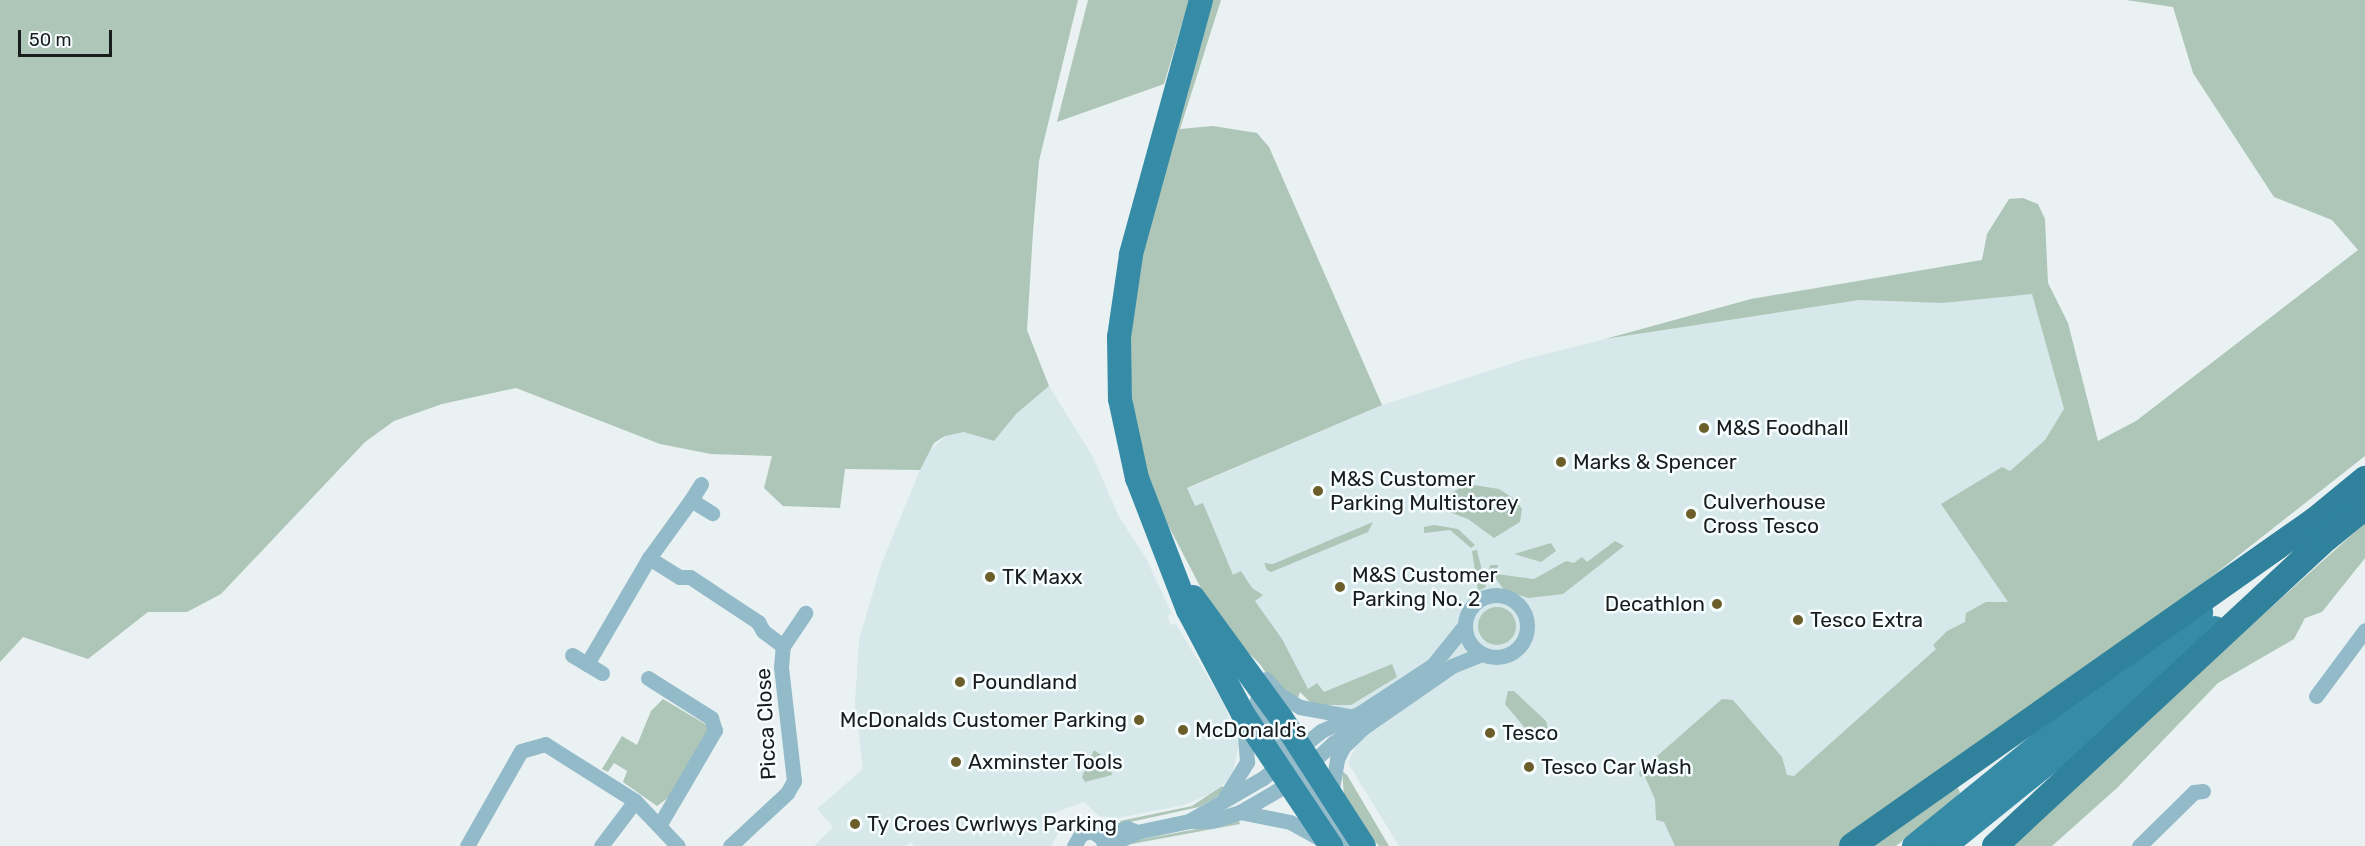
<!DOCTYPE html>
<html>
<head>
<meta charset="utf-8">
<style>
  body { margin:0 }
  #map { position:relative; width:2365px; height:846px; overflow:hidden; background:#e9f1f2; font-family:Rubik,sans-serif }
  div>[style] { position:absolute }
  .built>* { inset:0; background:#d6e8e9 }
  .green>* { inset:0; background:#adc6b7 }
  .round { border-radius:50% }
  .minor>* { height:15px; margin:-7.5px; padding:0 7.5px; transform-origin:7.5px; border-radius:7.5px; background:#92bac9 }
  .minor>.ring { margin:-7.5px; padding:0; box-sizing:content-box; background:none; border:15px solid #92bac9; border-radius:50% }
  .primary>* { height:24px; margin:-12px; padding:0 12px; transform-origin:12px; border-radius:12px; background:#368ba7 }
  .trunk>* { height:26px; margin:-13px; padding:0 13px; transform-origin:13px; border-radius:13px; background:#2f819c }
  .dots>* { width:16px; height:16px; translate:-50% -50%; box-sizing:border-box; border:3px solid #f7feff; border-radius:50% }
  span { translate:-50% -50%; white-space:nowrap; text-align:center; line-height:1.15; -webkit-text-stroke:5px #f7feff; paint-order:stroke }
  .poi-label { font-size:21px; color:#191c1c }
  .left { translate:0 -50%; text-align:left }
  .right { translate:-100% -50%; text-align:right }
  .street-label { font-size:21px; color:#191c1c }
  .scale { position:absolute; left:18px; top:30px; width:94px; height:27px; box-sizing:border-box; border:3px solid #191c1c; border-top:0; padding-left:8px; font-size:18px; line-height:21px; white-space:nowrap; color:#191c1c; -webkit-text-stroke:4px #f7feff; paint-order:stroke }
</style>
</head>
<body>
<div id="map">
  <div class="built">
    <i style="clip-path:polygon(2032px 293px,2064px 409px,2045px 440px,2010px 471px,2008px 602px,1798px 846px,1399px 846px,1348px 763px,1355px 748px,1337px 706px,1294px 686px,1168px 497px,1382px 405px,1529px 358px,1605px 339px,1859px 300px,1943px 303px)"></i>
    <i style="clip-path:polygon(1049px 386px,1093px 457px,1119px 517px,1146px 558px,1172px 614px,1167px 616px,1171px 625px,1176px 624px,1223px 702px,1239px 745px,1233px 771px,1226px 782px,1208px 795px,1184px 805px,1118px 818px,1099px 816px,1084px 802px,1053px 813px,1058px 833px,1051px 846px,914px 846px,911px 842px,905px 846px,814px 846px,833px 827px,817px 809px,863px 769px,855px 704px,859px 640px,881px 565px,926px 455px,945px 436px,964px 432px,994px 441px,1016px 414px)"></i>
  </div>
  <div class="green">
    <i style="clip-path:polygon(0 0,1078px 0,1039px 161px,1033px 232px,1027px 330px,1049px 386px,1016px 414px,994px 441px,964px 432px,945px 436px,934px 443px,920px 470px,845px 469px,840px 508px,783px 506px,764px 488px,772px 456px,711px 454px,660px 444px,516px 388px,442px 404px,394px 421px,365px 442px,221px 594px,187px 612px,148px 612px,88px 659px,23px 637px,0 662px)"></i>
    <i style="clip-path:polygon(1088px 0,1189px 0,1164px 84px,1057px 122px)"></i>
    <i style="clip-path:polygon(1208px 0,1221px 0,1180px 129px,1213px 126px,1257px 133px,1269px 147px,1382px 405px,1187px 488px,1195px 506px,1203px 503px,1233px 575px,1241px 571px,1252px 588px,1263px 595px,1255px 601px,1282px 639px,1308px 689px,1317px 683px,1324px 692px,1392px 664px,1397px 677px,1351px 705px,1313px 705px,1300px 692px,1296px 702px,1276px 687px,1259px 663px,1234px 639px,1204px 594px,1167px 523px,1143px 461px,1133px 409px,1129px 351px,1140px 261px)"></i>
    <i style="clip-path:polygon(2126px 0,2365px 0,2365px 456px,2192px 592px,1839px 846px,1675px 846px,1664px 822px,1656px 820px,1655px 799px,1644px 775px,1640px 777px,1639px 772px,1722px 699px,1733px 700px,1782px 757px,1787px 775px,1794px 776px,1936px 649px,1933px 645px,1947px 631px,1965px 622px,1966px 613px,1986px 602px,2008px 602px,1941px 504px,2002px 467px,2010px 471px,2045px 440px,2064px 409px,2032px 294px,1943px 303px,1859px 300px,1605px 339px,1751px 299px,1982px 260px,1987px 234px,2009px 199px,2023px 198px,2038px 204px,2045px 219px,2048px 283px,2068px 323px,2098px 441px,2136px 421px,2358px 250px,2332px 220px,2274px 197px,2193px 73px,2173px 7px)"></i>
    <i style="clip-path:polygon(1467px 484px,1499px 489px,1516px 500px,1522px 509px,1520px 522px,1494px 538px,1468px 519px,1444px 510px,1446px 496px)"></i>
    <i style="clip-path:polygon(1373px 522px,1368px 532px,1271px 572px,1267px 570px,1264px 563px,1273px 564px)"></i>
    <i style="clip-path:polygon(2365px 523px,2365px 558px,2322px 612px,2305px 618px,2294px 639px,2218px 683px,2117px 788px,2052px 846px,2006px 846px)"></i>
    <i style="clip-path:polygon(1434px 525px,1458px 529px,1475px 545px,1471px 548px,1450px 530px,1424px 533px,1424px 527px)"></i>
    <i style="clip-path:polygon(1615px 541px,1624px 546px,1563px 594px,1528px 598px,1504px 590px,1489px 569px,1490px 565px,1498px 565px,1497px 574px,1534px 579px,1566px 561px,1574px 563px,1582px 557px,1587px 562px)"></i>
    <i style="clip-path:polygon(1551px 543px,1556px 551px,1541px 562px,1514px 554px)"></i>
    <i style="clip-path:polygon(1477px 550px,1486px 587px,1478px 591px,1472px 551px)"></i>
    <i class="round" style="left:1478px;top:607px;width:38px;height:38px"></i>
    <i style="clip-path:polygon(1508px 691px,1514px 691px,1546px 721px,1548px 729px,1543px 737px,1534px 739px,1505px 704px)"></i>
    <i style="clip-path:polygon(663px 699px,710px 727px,669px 797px,657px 806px,623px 782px,627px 771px,614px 763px,608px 772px,602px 769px,622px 736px,637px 745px,651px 711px)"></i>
    <i style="clip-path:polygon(1094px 750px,1110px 761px,1112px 775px,1085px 782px,1082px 777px)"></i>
    <i style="clip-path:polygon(1342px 771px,1347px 775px,1389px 846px,1379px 846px,1356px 820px,1344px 795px)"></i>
    <i style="clip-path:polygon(1222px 786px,1225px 789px,1215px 798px,1199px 807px,1121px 824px,1120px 821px,1192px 806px)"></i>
    <i style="clip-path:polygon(1957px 787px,1960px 792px,1957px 797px,1896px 846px,1867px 846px)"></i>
    <i style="clip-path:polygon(1239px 821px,1240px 824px,1126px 845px,1133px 841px)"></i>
  </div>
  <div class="minor">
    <i style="left:701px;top:484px;width:19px;rotate:122deg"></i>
    <i style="left:691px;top:500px;width:25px;rotate:32deg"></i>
    <i style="left:691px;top:500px;width:72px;rotate:125.9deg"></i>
    <i style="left:649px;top:558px;width:36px;rotate:32deg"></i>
    <i style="left:680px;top:577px;width:10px"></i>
    <i style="left:690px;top:577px;width:82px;rotate:33.5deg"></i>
    <i style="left:758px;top:622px;width:10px;rotate:61deg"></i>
    <i style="left:763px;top:631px;width:25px;rotate:37deg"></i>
    <i class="ring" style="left:1465px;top:595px;width:47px;height:47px"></i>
    <i style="left:572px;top:655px;width:35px;rotate:31deg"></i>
    <i style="left:587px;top:664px;width:123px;rotate:-59.7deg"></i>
    <i style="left:648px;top:678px;width:75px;rotate:32.4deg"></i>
    <i style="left:711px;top:718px;width:13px;rotate:72deg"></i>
    <i style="left:715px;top:730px;width:111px;rotate:120.3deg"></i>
    <i style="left:1266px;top:679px;width:20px;rotate:49deg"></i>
    <i style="left:1279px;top:694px;width:25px;rotate:32deg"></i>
    <i style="left:1300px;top:707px;width:50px;rotate:10.4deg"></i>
    <i style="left:2316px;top:696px;width:82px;rotate:-53.4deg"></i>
    <i style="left:1256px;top:702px;width:66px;rotate:58deg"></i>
    <i style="left:1298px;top:765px;width:94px;rotate:59.3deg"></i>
    <i style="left:1331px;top:794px;width:36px;rotate:-80deg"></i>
    <i style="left:1337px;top:759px;width:13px;rotate:-63deg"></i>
    <i style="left:1343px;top:747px;width:29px;rotate:-44deg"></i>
    <i style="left:1364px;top:727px;width:107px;rotate:-34.7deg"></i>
    <i style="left:1452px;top:666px;width:32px;rotate:-22deg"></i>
    <i style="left:1224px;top:799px;width:44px;rotate:-58.1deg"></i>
    <i style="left:1247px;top:762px;width:40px;rotate:-94.3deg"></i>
    <i style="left:1240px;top:812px;width:51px;rotate:11.3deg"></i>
    <i style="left:1290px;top:822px;width:38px;rotate:29deg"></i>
    <i style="left:1189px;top:821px;width:86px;rotate:-30.2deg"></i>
    <i style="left:1263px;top:778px;width:75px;rotate:-39deg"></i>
    <i style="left:1321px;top:731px;width:43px;rotate:-24.8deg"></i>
    <i style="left:1360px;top:713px;width:87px;rotate:-33.3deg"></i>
    <i style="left:1433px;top:665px;width:51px;rotate:-51.3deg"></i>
    <i style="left:1099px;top:836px;width:29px;rotate:-16deg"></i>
    <i style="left:1127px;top:828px;width:11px;rotate:22deg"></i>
    <i style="left:1137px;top:832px;width:53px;rotate:-11.9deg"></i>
    <i style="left:1189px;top:821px;width:22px"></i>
    <i style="left:1211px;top:821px;width:30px;rotate:-17deg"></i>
    <i style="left:1240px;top:812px;width:56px;rotate:-30.3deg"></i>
    <i style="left:1288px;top:784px;width:61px;rotate:-42.3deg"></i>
    <i style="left:1333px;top:743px;width:27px;rotate:-33deg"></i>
    <i style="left:1356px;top:728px;width:8px;rotate:-7deg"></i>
    <i style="left:467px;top:846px;width:109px;rotate:-60.4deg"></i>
    <i style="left:521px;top:751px;width:25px;rotate:-16deg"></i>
    <i style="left:545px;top:744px;width:107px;rotate:32.3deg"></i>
    <i style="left:635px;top:801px;width:62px;rotate:46.3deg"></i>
    <i style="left:601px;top:846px;width:56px;rotate:-52.9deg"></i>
    <i style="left:730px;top:846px;width:78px;rotate:-42.9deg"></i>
    <i style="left:787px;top:793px;width:14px;rotate:-60deg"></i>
    <i style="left:794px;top:781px;width:115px;rotate:-96.5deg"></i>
    <i style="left:781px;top:667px;width:21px;rotate:-85deg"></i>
    <i style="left:783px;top:646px;width:40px;rotate:-56deg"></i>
    <i style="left:1074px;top:846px;width:14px;rotate:-60deg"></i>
    <i style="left:1081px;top:834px;width:10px;rotate:-17deg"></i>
    <i style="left:1091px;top:831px;width:12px;rotate:31deg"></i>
    <i style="left:1101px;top:837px;width:10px;rotate:66deg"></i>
    <i style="left:1108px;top:846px;width:32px;rotate:-26deg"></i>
    <i style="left:2139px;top:846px;width:77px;rotate:-44.5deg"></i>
    <i style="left:2194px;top:792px;width:9px;rotate:-6deg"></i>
  </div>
  <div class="primary">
    <i style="left:1201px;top:0;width:264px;rotate:105.4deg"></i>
    <i style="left:1131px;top:255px;width:83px;rotate:98.3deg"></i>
    <i style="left:1119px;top:337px;width:62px;rotate:89.1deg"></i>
    <i style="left:1120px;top:399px;width:81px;rotate:77.9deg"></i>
    <i style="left:1137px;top:478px;width:142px;rotate:68.9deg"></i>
    <i style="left:1188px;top:610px;width:118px;rotate:62.1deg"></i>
    <i style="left:1243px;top:714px;width:159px;rotate:56.3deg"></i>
    <i style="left:1193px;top:597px;width:151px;rotate:53.9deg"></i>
    <i style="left:1282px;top:719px;width:151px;rotate:57.2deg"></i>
    <i style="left:1914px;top:846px;width:370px;rotate:-39.1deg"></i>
    <i style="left:1945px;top:846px;width:347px;rotate:-38.9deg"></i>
  </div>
  <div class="trunk">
    <i style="left:1852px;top:846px;width:566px;rotate:-35.15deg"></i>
    <i style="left:2315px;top:520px;width:65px;rotate:-39.4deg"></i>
    <i style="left:1995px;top:846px;width:453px;rotate:-42.9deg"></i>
    <i style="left:2327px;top:538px;width:49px;rotate:-39.2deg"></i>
  </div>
  <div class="dots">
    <i style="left:1704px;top:428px;background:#6c5e2b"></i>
    <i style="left:1561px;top:462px;background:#6c5e2b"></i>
    <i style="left:1318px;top:491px;background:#6c5e2b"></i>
    <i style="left:1691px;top:514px;background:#6c5e2b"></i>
    <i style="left:990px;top:577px;background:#6c5e2b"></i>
    <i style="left:1340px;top:587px;background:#6c5e2b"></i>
    <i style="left:1717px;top:604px;background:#6c5e2b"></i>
    <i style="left:1798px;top:620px;background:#6c5e2b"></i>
    <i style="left:960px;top:682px;background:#6c5e2b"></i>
    <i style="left:1139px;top:720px;background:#6c5e2b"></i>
    <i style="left:1183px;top:730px;background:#6c5e2b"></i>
    <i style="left:1490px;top:733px;background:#6c5e2b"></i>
    <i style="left:956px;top:762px;background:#6c5e2b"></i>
    <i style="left:1529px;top:767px;background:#6c5e2b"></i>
    <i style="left:855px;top:824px;background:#6c5e2b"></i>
  </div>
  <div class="poi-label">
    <span class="left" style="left:1716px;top:428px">M&amp;S Foodhall</span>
    <span class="left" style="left:1573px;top:462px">Marks &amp; Spencer</span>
    <span class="left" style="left:1330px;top:491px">M&amp;S Customer<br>Parking Multistorey</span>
    <span class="left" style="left:1703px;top:514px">Culverhouse<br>Cross Tesco</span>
    <span class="left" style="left:1352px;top:587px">M&amp;S Customer<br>Parking No. 2</span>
    <span class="left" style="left:1002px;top:577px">TK Maxx</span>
    <span class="right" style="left:1705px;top:604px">Decathlon</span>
    <span class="left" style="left:1810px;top:620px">Tesco Extra</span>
    <span class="left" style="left:972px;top:682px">Poundland</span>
    <span class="right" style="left:1127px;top:720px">McDonalds Customer Parking</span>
    <span class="left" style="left:1195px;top:730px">McDonald's</span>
    <span class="left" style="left:1502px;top:733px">Tesco</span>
    <span class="left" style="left:968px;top:762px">Axminster Tools</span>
    <span class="left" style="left:1541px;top:767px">Tesco Car Wash</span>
    <span class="left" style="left:867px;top:824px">Ty Croes Cwrlwys Parking</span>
  </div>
  <div class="street-label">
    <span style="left:766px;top:724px;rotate:-93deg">Picca Close</span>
  </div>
  <div class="scale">50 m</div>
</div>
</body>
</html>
